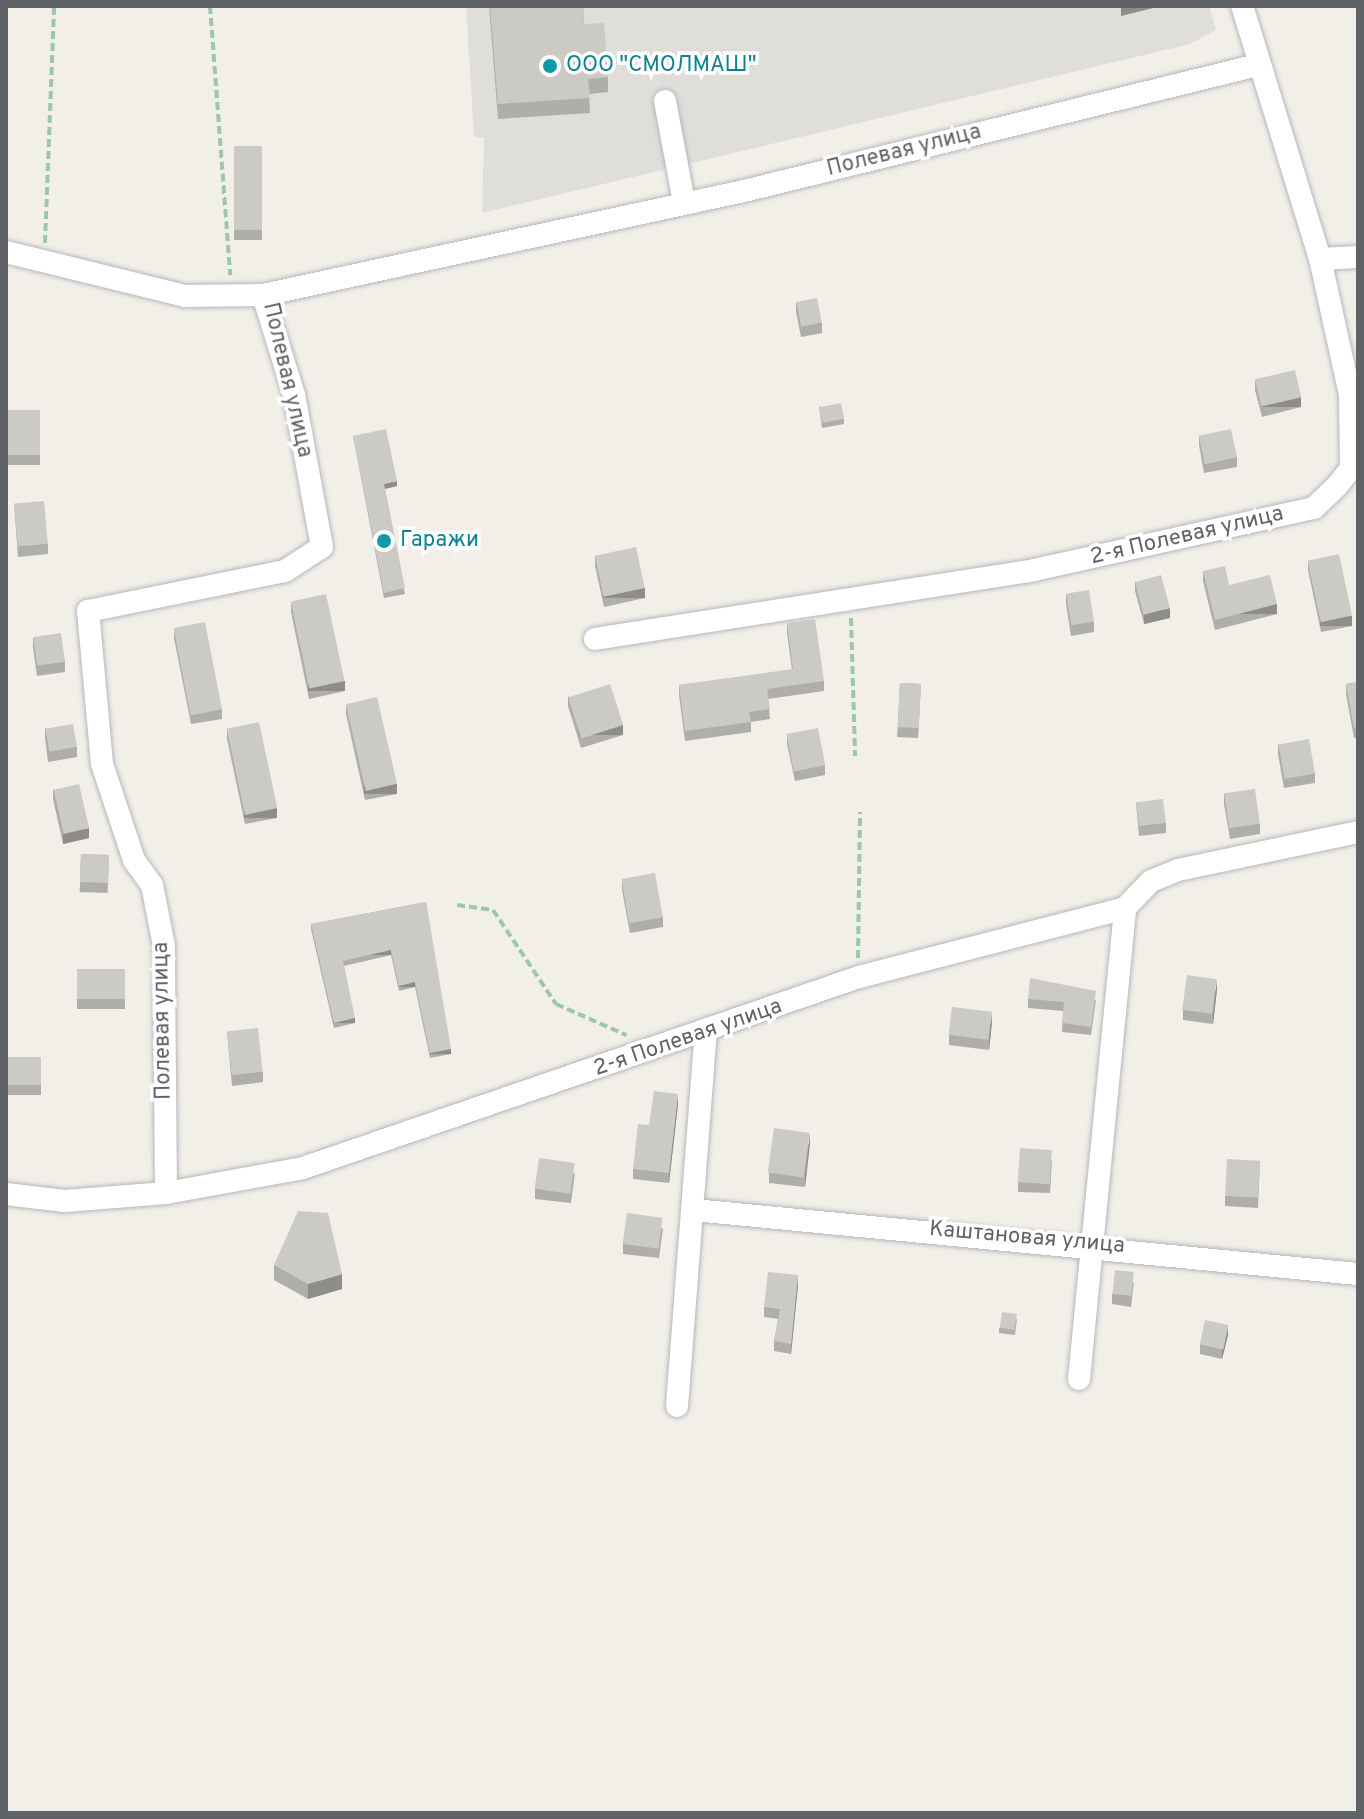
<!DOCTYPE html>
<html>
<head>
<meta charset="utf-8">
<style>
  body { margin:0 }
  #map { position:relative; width:1364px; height:1819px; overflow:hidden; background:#f1efe8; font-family:Overpass,sans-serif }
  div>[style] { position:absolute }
  .industrial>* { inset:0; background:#e0deda }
  .path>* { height:4px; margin-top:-2px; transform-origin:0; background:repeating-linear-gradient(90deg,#9cc7a9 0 8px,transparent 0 12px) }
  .roads { filter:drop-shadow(0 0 2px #b5b8bc) drop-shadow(0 0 2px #b5b8bc) }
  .minor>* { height:22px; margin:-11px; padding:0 11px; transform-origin:11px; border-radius:11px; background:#fff }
  .wall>* { inset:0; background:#afaea9; transform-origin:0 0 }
  .shaded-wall>* { inset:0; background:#8f8d8a; transform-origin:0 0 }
  .building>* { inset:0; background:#cccac5; transform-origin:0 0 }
  .dots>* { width:22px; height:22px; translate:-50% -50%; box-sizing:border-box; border:4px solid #fff; border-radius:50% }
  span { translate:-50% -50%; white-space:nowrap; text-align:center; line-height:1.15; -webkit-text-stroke:7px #fff; paint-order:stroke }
  .culture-label { font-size:22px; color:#0d838f }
  .left { translate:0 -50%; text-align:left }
  .street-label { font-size:22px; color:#5f6368 }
  .frame { position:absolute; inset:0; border:8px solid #5f6368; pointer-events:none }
</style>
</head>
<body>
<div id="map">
  <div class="industrial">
    <i style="clip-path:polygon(466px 6px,1209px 6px,1216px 30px,1190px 44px,482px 213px,484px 138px,474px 137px)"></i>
  </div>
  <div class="path">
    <i style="left:210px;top:6px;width:270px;rotate:85.7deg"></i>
    <i style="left:45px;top:243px;width:237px;rotate:-87.8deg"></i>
    <i style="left:851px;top:618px;width:138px;rotate:88.3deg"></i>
    <i style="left:457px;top:905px;width:36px;rotate:8deg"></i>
    <i style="left:493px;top:910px;width:113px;rotate:56.2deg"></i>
    <i style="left:556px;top:1004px;width:77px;rotate:23.9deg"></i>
    <i style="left:858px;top:958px;width:146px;rotate:-89.2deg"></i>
  </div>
  <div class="roads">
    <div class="minor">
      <i style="left:665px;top:101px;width:104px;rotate:79.4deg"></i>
      <i style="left:6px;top:252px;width:184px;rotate:13.8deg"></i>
      <i style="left:185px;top:296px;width:78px;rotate:-0.7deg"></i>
      <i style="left:263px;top:295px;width:496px;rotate:-12.2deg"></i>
      <i style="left:748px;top:190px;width:525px;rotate:-13.77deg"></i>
      <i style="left:1320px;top:259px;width:38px;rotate:-3deg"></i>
      <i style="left:595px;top:639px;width:444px;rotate:-8.9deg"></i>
      <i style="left:1034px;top:570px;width:287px;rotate:-12.5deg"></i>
      <i style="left:1314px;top:508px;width:32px;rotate:-44deg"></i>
      <i style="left:1337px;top:486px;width:23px;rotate:-52deg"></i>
      <i style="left:1351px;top:468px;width:73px;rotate:-90.8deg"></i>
      <i style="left:1350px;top:395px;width:139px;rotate:-102.4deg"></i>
      <i style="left:1320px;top:259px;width:265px;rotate:-107.1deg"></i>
      <i style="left:166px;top:1193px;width:247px;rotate:-90.5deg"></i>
      <i style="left:164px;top:946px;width:62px;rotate:-101.1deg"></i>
      <i style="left:152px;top:885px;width:31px;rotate:-126deg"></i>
      <i style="left:134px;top:860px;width:101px;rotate:-108.4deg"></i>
      <i style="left:102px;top:764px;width:154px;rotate:-95.2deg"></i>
      <i style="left:88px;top:611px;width:201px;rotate:-11.5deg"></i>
      <i style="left:285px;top:571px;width:44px;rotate:-33deg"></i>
      <i style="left:322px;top:547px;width:155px;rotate:-100.4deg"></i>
      <i style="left:294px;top:395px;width:105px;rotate:-107.2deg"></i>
      <i style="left:6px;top:1194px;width:59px;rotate:6.8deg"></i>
      <i style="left:65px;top:1201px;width:101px;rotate:-4.5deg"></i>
      <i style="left:166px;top:1193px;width:139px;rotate:-10.3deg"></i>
      <i style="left:303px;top:1168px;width:588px;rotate:-18.96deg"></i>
      <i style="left:859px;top:977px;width:275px;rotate:-14.5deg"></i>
      <i style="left:1125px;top:908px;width:37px;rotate:-46deg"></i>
      <i style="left:1151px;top:881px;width:29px;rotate:-22deg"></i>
      <i style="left:1178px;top:870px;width:184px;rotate:-11.9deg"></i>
      <i style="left:694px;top:1210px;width:667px;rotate:5.51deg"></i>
      <i style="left:1079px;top:1379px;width:473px;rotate:-84.4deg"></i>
      <i style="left:677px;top:1406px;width:374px;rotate:-85.6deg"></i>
    </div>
  </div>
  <div class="wall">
    <i style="clip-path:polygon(489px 6px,583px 6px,584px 24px,608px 77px,608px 92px,589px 94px,590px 113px,498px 119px)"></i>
    <i style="left:234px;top:146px;width:28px;height:94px"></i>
    <i style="clip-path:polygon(796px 302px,822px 323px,822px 333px,801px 337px,796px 312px)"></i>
    <i style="clip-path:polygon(1255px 380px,1301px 407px,1262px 417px,1255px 390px)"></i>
    <i style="clip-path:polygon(819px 406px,844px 419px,844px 424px,822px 428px)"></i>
    <i style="left:8px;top:410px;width:32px;height:55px"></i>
    <i style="clip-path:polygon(1199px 435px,1237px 457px,1237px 467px,1204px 473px,1199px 445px)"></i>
    <i style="clip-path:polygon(353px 436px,397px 486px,385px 489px,405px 594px,384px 598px)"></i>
    <i style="clip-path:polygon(14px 504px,48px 544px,48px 554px,18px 557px)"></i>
    <i style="clip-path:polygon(595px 556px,645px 598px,604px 607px,595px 566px)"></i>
    <i style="clip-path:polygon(1308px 560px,1352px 626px,1321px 632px,1308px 570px)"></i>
    <i style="clip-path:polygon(1203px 571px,1229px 585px,1277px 614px,1215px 630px,1203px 581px)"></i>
    <i style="clip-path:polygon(1135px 581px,1170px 618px,1144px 624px,1135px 591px)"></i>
    <i style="clip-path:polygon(1066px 594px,1094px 622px,1094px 632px,1071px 636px,1066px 604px)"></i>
    <i style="clip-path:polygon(291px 602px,345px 691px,309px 699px,291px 612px)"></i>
    <i style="clip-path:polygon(787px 623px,824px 681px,824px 691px,768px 699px,770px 719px,751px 722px,751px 732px,685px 741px,679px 695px,679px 685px,792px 670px,787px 633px)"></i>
    <i style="clip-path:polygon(174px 628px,222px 709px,222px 719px,191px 724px,174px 638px)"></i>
    <i style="clip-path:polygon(33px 638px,65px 662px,65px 672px,37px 676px,33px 648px)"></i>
    <i style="clip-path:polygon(1358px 682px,1358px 738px,1354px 738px,1346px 694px,1346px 684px)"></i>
    <i style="left:900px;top:683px;width:21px;height:54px;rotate:3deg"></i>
    <i style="clip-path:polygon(568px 696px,623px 735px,581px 748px,568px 706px)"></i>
    <i style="clip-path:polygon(346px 704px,397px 794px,365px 800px,346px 714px)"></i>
    <i style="clip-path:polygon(45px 728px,77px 747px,77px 757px,48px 762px,45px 738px)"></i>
    <i style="clip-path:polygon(227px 729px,277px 818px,245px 824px,227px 739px)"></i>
    <i style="clip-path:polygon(787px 734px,825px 765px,825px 775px,795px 781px,787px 744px)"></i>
    <i style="clip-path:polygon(1278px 744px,1315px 773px,1315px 783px,1284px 788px,1278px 754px)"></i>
    <i style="clip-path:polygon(53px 789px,89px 838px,63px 844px,53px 799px)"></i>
    <i style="clip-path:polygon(1224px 794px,1260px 824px,1260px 834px,1230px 839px,1224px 804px)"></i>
    <i style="clip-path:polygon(1136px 802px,1166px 823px,1166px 833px,1139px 836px)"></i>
    <i style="left:81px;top:854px;width:28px;height:38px;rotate:2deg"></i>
    <i style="clip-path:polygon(622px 880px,663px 917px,663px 927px,630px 933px,622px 890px)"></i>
    <i style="clip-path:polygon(426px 902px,451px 1054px,430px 1058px,415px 987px,399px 991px,391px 955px,344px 966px,355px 1023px,334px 1028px,311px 929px,311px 924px)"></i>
    <i style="left:125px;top:969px;width:40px;height:48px;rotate:90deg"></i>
    <i style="clip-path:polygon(1217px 989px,1213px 1024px,1183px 1020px,1183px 1010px)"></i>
    <i style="clip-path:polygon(1028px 999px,1096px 1000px,1091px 1035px,1062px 1032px,1063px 1011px,1028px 1008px)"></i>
    <i style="clip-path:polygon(992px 1022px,989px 1050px,949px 1045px,949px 1035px)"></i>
    <i style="clip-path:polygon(227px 1032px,263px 1072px,263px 1082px,232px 1086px)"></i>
    <i style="left:8px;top:1057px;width:33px;height:38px"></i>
    <i style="clip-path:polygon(678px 1104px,669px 1183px,633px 1179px,633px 1169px,649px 1125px)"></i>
    <i style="clip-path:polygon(810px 1143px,805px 1187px,769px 1183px,769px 1173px)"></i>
    <i style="clip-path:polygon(1052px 1160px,1050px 1193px,1018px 1192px,1018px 1182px)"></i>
    <i style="clip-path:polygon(1260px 1161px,1258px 1208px,1225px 1206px,1225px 1196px)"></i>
    <i style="clip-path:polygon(575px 1173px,571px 1203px,535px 1199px,535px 1189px)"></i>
    <i style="clip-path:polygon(663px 1228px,659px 1258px,623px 1254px,623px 1244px)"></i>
    <i style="clip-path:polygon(274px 1265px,342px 1289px,308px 1299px,274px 1280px)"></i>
    <i style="clip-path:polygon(1134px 1282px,1131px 1307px,1112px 1304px,1112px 1294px)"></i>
    <i style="clip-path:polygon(798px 1285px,791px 1354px,774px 1351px,774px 1341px,778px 1319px,764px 1317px,764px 1307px)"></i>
    <i style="clip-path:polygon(1017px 1319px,1015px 1335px,999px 1333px,999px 1328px)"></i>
    <i style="clip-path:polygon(1228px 1335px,1222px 1359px,1200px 1354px,1200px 1344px)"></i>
  </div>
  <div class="shaded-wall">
    <i style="clip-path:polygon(1121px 6px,1161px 6px,1121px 16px)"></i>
    <i style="left:1301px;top:397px;width:10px;height:40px;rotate:90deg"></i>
    <i style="clip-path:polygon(397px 481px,397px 486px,384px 489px,384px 484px)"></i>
    <i style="left:645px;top:588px;width:10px;height:42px;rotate:90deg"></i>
    <i style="left:1277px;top:604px;width:10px;height:64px;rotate:90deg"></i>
    <i style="clip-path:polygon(1170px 608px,1170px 618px,1144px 624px,1144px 614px)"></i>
    <i style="left:1352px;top:616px;width:10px;height:32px;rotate:90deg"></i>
    <i style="left:345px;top:681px;width:10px;height:37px;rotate:90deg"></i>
    <i style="left:623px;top:725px;width:10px;height:44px;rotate:90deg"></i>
    <i style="left:397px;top:784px;width:10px;height:33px;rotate:90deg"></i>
    <i style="left:277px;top:808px;width:10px;height:33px;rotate:90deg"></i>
    <i style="clip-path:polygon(89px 828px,89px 838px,63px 844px,63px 834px)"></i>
    <i style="left:391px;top:950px;width:5px;height:49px;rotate:90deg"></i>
    <i style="clip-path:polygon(1217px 979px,1217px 989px,1213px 1024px,1213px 1014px)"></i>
    <i style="left:415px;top:982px;width:5px;height:16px;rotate:90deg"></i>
    <i style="clip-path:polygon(992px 1012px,992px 1022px,989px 1050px,989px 1040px)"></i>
    <i style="left:355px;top:1018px;width:5px;height:22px;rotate:90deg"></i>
    <i style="left:451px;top:1049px;width:5px;height:21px;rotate:90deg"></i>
    <i style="clip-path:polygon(678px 1094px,678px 1104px,669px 1183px,669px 1173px)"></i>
    <i style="clip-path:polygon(810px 1133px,810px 1143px,805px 1187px,805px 1177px)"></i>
    <i style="clip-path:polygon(342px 1274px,342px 1289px,308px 1299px,308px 1284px)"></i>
    <i style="clip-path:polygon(798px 1275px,798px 1285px,791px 1354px,791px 1344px)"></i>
    <i style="clip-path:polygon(1228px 1325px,1228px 1335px,1222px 1359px,1222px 1349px)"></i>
  </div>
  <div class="building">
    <i style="clip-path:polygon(490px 6px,583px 6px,584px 24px,604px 23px,608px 77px,588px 79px,590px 98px,498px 104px)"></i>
    <i style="left:234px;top:146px;width:28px;height:84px"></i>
    <i style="left:817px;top:298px;width:25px;height:21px;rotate:79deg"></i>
    <i style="left:1295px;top:370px;width:28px;height:41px;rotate:77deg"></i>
    <i style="left:841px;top:403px;width:16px;height:22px;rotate:79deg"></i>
    <i style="left:8px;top:410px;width:32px;height:45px"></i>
    <i style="clip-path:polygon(386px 429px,397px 481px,384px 484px,405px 588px,384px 593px,353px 436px)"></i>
    <i style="left:1231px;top:429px;width:29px;height:33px;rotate:78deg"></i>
    <i style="left:44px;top:501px;width:43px;height:30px;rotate:85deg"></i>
    <i style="left:636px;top:547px;width:42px;height:42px;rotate:78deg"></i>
    <i style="left:1339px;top:554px;width:63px;height:32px;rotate:78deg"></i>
    <i style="clip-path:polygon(1225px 566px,1229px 585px,1270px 575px,1277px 604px,1215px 620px,1203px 571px)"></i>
    <i style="left:1161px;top:575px;width:34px;height:27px;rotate:75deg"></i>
    <i style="left:1089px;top:590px;width:32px;height:23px;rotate:81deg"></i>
    <i style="left:326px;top:594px;width:89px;height:36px;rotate:78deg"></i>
    <i style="clip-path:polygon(815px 619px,824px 681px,767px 689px,770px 709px,749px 712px,751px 722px,685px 731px,679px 685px,793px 669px,787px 623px)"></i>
    <i style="left:205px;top:622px;width:89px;height:32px;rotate:79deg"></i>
    <i style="left:61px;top:633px;width:29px;height:28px;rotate:82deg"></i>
    <i style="clip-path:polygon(1358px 682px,1358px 728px,1354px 728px,1346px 684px)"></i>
    <i style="left:900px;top:683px;width:21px;height:44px;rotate:3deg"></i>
    <i style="left:610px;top:684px;width:43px;height:44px;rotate:72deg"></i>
    <i style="left:377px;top:697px;width:89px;height:32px;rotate:77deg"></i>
    <i style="left:259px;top:722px;width:88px;height:33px;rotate:78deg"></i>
    <i style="left:73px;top:724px;width:23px;height:28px;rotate:80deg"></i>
    <i style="left:818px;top:728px;width:38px;height:32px;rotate:79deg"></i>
    <i style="left:1309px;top:739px;width:35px;height:31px;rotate:80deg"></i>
    <i style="left:79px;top:784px;width:45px;height:26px;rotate:77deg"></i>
    <i style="left:1255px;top:789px;width:35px;height:31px;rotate:82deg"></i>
    <i style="left:1163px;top:799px;width:24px;height:27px;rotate:83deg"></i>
    <i style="left:81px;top:854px;width:28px;height:28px;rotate:2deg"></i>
    <i style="left:655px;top:873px;width:45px;height:34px;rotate:80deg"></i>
    <i style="clip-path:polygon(426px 902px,451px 1049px,430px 1053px,415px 982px,399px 986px,391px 950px,343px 961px,355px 1018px,334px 1023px,311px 924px)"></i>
    <i style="left:125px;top:969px;width:30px;height:48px;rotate:90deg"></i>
    <i style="left:1187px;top:975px;width:30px;height:35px;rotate:8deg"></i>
    <i style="clip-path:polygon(1030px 978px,1096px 991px,1091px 1027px,1062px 1023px,1064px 1002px,1028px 999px)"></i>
    <i style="left:952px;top:1007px;width:40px;height:28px;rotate:7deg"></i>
    <i style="left:258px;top:1028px;width:44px;height:31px;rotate:84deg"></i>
    <i style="left:8px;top:1057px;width:33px;height:28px"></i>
    <i style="clip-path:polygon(654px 1091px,678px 1094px,669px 1173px,633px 1169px,638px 1124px,649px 1125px)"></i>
    <i style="left:774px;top:1128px;width:36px;height:45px;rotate:8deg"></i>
    <i style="left:1020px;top:1148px;width:32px;height:34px;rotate:4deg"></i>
    <i style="left:539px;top:1158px;width:36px;height:31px;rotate:8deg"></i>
    <i style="left:1227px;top:1159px;width:33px;height:37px;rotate:3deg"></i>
    <i style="clip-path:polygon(298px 1211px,328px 1213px,342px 1274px,308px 1284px,274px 1265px)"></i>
    <i style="left:627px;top:1213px;width:36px;height:31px;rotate:8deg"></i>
    <i style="left:1115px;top:1270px;width:19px;height:24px;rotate:6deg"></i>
    <i style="clip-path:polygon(768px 1272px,798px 1275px,791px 1344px,774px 1341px,780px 1309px,764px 1307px)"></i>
    <i style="left:1002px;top:1312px;width:15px;height:16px;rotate:8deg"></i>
    <i style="left:1205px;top:1320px;width:24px;height:25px;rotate:12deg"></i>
  </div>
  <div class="dots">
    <i style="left:550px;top:66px;background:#0f9aa8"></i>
    <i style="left:384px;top:541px;background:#0f9aa8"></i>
  </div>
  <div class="culture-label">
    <span class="left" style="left:566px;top:66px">ООО "СМОЛМАШ"</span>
    <span class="left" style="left:400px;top:541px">Гаражи</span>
  </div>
  <div class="street-label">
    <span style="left:904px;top:151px;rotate:-14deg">Полевая улица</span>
    <span style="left:287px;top:380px;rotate:77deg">Полевая улица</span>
    <span style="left:1187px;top:536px;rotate:-13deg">2-я Полевая улица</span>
    <span style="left:163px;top:1021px;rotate:-91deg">Полевая улица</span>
    <span style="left:688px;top:1038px;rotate:-19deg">2-я Полевая улица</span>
    <span style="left:1027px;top:1238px;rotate:5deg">Каштановая улица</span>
  </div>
  <div class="frame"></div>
</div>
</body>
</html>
